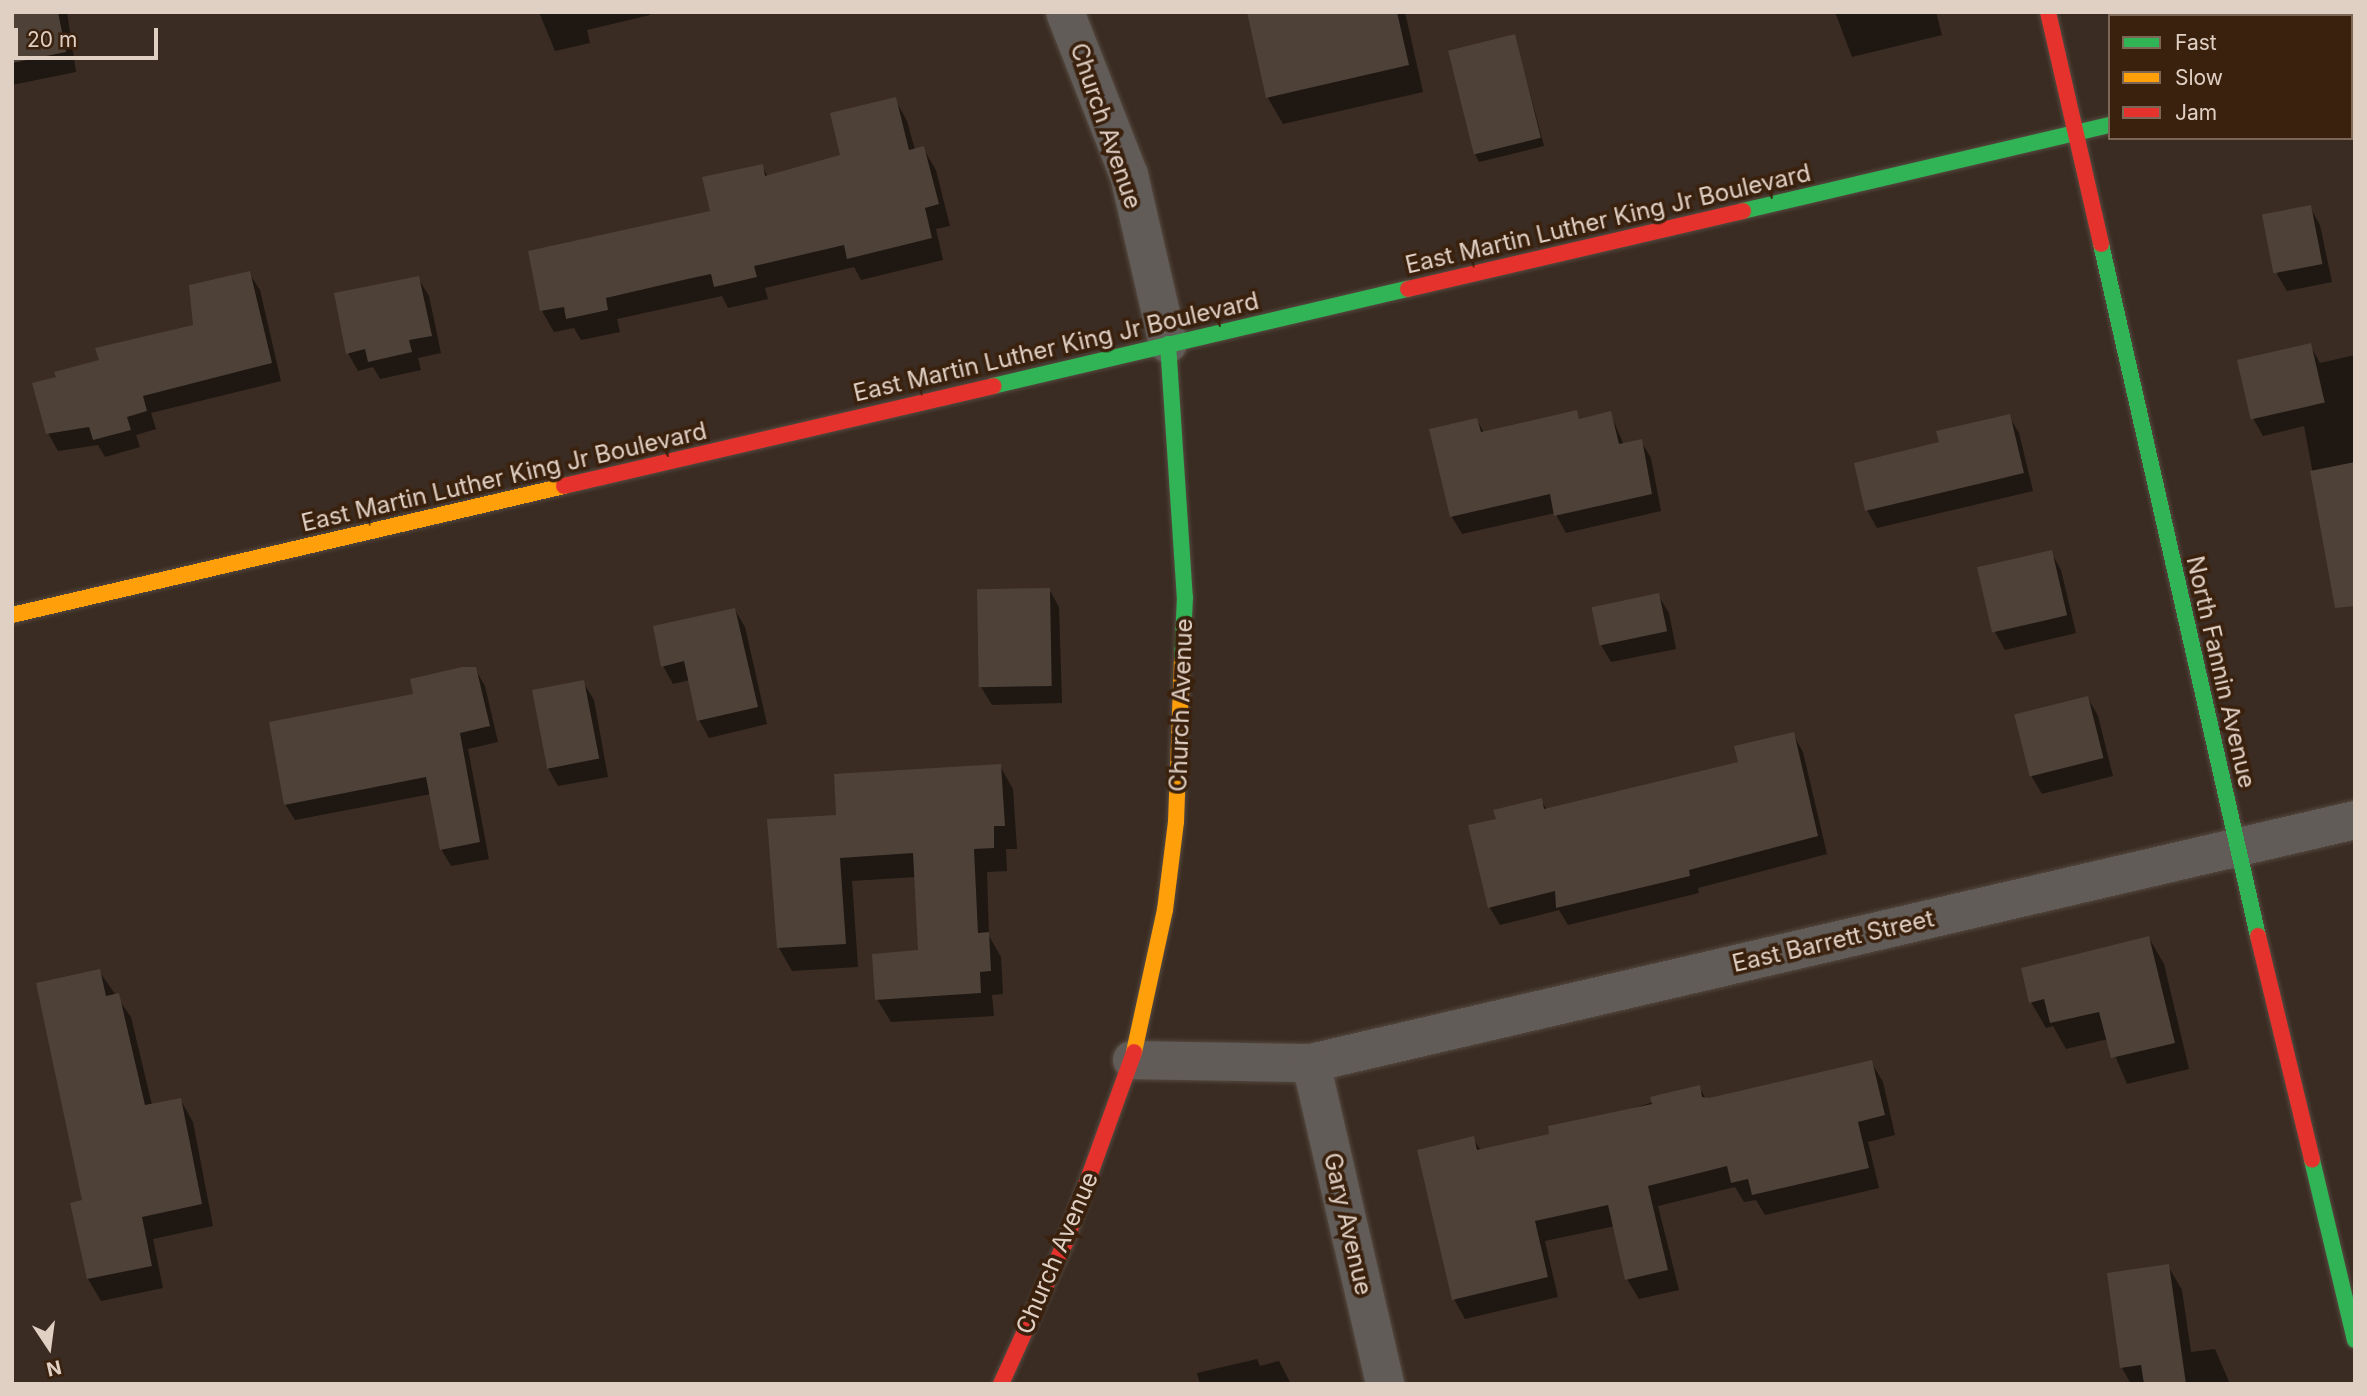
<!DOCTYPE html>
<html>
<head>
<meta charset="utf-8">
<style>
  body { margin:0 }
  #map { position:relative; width:2367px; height:1396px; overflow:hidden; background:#3a2c22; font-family:Inter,sans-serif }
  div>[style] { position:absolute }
  .shadow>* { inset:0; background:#0007 }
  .building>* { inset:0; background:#4e4138; transform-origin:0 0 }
  .roads { filter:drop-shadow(0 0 2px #564a41) drop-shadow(0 0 2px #564a41) }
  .street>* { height:38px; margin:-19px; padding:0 19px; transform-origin:19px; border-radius:19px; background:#625c58 }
  .fast>* { height:16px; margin:-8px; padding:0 8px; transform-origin:8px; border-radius:8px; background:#30b455 }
  .slow>* { height:16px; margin:-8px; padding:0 8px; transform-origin:8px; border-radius:8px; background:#ff9f0a }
  .jam>* { height:16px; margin:-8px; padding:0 8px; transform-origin:8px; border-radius:8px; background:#e5322d }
  span { translate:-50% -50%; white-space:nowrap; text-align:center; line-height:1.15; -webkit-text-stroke:7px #3a210e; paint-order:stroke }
  .street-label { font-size:24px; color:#e0cfc3 }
  .frame { position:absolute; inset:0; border:14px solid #e0cfc3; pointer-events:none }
  .legend { position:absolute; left:2108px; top:14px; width:245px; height:126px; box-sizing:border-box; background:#3a210e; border:2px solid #7c6756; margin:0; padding:9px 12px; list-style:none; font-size:21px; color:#e0cfc3 }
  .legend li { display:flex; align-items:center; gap:14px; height:35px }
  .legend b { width:35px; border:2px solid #7c6756 }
  .north { position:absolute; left:14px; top:1312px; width:70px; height:70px; -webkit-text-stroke:5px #3a210e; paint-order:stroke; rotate:167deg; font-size:19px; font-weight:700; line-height:28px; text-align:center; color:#e0cfc3 }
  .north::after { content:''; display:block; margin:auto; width:24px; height:32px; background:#e0cfc3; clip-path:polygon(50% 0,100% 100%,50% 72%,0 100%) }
  .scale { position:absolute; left:14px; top:28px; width:144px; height:32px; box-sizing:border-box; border:4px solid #e0cfc3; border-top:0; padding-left:9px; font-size:21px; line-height:24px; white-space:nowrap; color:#e0cfc3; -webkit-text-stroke:5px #3a210e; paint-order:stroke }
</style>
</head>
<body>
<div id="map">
  <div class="shadow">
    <i style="clip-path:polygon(12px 12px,67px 12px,76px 72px,12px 85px)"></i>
    <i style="clip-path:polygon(539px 12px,650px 12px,650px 15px,587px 30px,590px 43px,555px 51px)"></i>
    <i style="clip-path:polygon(1248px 12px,1405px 12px,1423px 92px,1283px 124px,1268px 98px)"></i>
    <i style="clip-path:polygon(1835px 12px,1936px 12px,1942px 35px,1852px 57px)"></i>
    <i style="clip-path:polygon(1515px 36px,1544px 146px,1479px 162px,1475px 154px)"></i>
    <i style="clip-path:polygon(895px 99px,907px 121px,915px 150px,923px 148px,936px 170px,950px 226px,936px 229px,943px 260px,861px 280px,854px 267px,765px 288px,768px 299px,728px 308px,722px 296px,617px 319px,620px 332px,581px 340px,574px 328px,554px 332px,542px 311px,712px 213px,762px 166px,768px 177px,842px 156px)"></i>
    <i style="clip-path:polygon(2310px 207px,2320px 225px,2332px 282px,2287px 291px,2277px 274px,2264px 217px)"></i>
    <i style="clip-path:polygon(249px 273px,260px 290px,281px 381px,151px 413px,156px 429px,136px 435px,140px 447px,105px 457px,98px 445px,58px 451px,48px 433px,58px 378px,195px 326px)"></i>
    <i style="clip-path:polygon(418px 278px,429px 296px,441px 353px,418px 358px,421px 370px,380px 379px,373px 367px,358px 371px,348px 353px)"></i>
    <i style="clip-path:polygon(2310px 345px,2320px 363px,2355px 355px,2355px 586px,2331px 571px,2304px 426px,2263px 436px,2253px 418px)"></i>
    <i style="clip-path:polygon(1576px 412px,1580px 420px,1610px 413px,1624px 445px,1641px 441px,1651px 458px,1661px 511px,1566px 533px,1555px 513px,1462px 534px,1452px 517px,1431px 431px,1477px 420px,1484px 433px)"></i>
    <i style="clip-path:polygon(2009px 416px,2019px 433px,2033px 491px,1877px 528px,1867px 510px,1941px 444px)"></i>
    <i style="clip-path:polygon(2051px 552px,2061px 570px,2076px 633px,2005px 650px,1995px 632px,1979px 569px)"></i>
    <i style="clip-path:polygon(1049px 589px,1059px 607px,1062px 703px,992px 705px,981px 687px)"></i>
    <i style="clip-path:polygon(1658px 595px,1669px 613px,1676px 649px,1611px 662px,1601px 645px)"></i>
    <i style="clip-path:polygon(735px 610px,745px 627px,767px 724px,709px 738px,699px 720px,690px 680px,673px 684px,663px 666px)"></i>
    <i style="clip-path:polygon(475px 669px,485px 686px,498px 742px,468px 749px,489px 859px,451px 866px,441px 849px,431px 794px,295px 820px,285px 804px)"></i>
    <i style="clip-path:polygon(583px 682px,594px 700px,608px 777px,558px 786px,548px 768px)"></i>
    <i style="clip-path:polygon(2088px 698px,2098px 716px,2113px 776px,2042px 794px,2032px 777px,2016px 716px)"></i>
    <i style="clip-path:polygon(1793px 734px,1803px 752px,1827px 854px,1698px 888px,1699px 893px,1568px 925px,1559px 910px,1500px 925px,1490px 908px,1470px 827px,1498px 820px,1541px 800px,1547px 810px,1740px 763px)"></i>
    <i style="clip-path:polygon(1000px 766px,1013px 789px,1017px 849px,1006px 849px,1007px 871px,987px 872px,989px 936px,1001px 957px,1003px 994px,992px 995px,994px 1016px,891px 1022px,877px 999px,920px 952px,916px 877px,852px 881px,858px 967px,792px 971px,779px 948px,769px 820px,838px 817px)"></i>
    <i style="clip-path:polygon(2149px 938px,2164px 964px,2189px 1069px,2127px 1084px,2108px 1039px,2066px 1049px,2053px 1026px,2046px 1028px,2031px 1002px)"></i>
    <i style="clip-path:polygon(99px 971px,131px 1017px,152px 1105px,180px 1099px,193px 1122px,213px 1226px,153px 1239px,163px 1288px,101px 1301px,88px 1279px,73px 1204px,84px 1201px)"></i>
    <i style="clip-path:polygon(1871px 1062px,1883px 1082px,1895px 1135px,1868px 1142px,1879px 1188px,1765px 1215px,1756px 1200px,1744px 1202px,1735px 1187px,1658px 1206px,1679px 1290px,1639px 1299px,1627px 1279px,1615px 1226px,1545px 1241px,1558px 1297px,1465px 1319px,1454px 1299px,1473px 1138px,1481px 1151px,1551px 1135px,1699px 1087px,1706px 1099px)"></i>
    <i style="clip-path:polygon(2168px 1266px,2182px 1290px,2191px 1352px,2215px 1349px,2230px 1384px,2131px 1384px,2122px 1368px)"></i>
    <i style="clip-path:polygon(1257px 1359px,1260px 1366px,1279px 1361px,1291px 1384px,1200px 1384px,1197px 1373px)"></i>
  </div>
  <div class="building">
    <i style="clip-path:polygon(12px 12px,58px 12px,66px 52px,12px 63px)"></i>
    <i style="clip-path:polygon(1247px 12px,1397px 12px,1409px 65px,1266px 98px)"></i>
    <i style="left:1515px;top:34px;width:107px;height:69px;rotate:76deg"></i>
    <i style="clip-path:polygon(896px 97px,909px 150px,924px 146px,939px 204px,925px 208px,932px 238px,847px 259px,844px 245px,754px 266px,757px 277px,714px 287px,711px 274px,692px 278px,606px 298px,608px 310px,566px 319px,564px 307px,540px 311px,528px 251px,710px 211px,702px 177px,763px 164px,765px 176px,840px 155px,830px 113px)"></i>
    <i style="left:2311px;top:205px;width:60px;height:50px;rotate:79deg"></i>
    <i style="clip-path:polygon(250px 271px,272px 363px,143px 396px,147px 411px,127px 417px,131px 430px,93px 440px,89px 427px,46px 434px,32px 383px,56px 377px,54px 372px,99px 360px,95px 348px,193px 325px,189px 285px)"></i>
    <i style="clip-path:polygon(419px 276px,432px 336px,409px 340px,412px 352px,368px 362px,365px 349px,346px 354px,334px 293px)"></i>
    <i style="left:2311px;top:343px;width:61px;height:76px;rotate:77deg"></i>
    <i style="clip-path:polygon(1577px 410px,1579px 419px,1611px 411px,1619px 444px,1642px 439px,1652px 494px,1554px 516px,1550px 494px,1450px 517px,1429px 429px,1477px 418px,1481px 432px)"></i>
    <i style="clip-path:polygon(2010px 414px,2024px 473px,1865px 511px,1854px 463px,1939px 442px,1936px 431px)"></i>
    <i style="clip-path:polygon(2355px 462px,2355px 606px,2335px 608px,2310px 471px)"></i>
    <i style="left:2052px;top:550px;width:67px;height:77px;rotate:77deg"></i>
    <i style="left:1050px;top:588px;width:98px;height:73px;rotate:89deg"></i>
    <i style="left:1659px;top:593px;width:39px;height:69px;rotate:78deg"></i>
    <i style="clip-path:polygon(735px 608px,758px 707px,697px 721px,684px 661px,661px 667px,653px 626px)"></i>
    <i style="clip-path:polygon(462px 667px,476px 667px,490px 726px,460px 733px,480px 842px,440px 850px,426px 777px,284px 805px,269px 722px,413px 694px,410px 679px)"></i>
    <i style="left:584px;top:680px;width:80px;height:53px;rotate:79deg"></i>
    <i style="left:2088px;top:696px;width:64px;height:76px;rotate:76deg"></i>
    <i style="clip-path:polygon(1794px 732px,1818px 836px,1689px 870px,1690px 876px,1556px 908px,1555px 891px,1488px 908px,1468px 825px,1496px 819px,1493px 810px,1542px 798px,1544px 809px,1738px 762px,1734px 746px)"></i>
    <i style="clip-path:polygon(1001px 764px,1005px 826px,994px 826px,994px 848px,974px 849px,978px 933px,989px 932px,991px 971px,980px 972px,981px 993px,875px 1000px,872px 954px,918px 950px,913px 853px,840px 858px,846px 944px,777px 948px,767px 819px,836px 815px,834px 774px)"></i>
    <i style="clip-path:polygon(2149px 936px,2175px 1043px,2111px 1058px,2099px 1012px,2050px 1023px,2044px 999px,2029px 1003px,2021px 968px)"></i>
    <i style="clip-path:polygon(100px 969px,106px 996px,119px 993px,145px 1105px,181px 1098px,202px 1204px,142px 1217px,152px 1266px,87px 1279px,70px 1203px,82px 1200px,36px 983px)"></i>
    <i style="clip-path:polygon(1872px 1060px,1885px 1115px,1858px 1122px,1869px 1168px,1752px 1195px,1748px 1179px,1731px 1183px,1727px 1166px,1648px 1186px,1668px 1270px,1625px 1280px,1608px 1205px,1535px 1221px,1548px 1277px,1452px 1300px,1417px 1150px,1474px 1136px,1477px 1150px,1549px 1134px,1548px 1126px,1652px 1104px,1650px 1097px,1700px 1085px,1702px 1097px,1709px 1098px)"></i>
    <i style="clip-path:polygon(2169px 1264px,2186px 1384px,2144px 1384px,2141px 1365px,2120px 1368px,2107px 1273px)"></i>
  </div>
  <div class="roads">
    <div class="street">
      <i style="left:1065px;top:12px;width:175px;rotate:68.6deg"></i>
      <i style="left:1129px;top:175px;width:173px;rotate:77deg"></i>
      <i style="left:1132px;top:1060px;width:179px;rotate:1deg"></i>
      <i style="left:1311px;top:1063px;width:1072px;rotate:-13.1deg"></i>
      <i style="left:1311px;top:1063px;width:329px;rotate:77deg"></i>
    </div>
    <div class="fast">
      <i style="left:1743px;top:211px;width:377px;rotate:-13.2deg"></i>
      <i style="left:2101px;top:244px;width:710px;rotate:77.22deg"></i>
      <i style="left:1168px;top:344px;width:254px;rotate:86.2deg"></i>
      <i style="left:1185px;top:597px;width:64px;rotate:92.7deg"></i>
      <i style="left:993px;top:386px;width:426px;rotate:-13.2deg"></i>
      <i style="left:2312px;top:1160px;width:185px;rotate:76.6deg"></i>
    </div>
    <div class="slow">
      <i style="left:2351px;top:70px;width:4px;rotate:-14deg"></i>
      <i style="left:12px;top:615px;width:567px;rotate:-13.15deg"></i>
      <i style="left:1134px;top:1052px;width:145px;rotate:-77.7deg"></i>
      <i style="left:1165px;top:910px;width:89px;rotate:-82.9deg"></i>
      <i style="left:1176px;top:822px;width:161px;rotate:-87.9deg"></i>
    </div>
    <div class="jam">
      <i style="left:2048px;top:12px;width:238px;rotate:77.1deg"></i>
      <i style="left:1408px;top:289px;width:344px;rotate:-13.1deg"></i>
      <i style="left:564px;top:486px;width:441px;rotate:-13.1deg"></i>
      <i style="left:2258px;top:936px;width:230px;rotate:76.4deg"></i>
      <i style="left:1001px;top:1384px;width:155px;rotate:-65.6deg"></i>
      <i style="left:1065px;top:1243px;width:203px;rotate:-70.1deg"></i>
    </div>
  </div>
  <div class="street-label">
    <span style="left:1106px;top:126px;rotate:71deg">Church Avenue</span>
    <span style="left:1608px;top:219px;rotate:-13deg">East Martin Luther King Jr Boulevard</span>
    <span style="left:1056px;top:347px;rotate:-13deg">East Martin Luther King Jr Boulevard</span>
    <span style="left:504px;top:477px;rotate:-13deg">East Martin Luther King Jr Boulevard</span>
    <span style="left:2221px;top:672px;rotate:77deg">North Fannin Avenue</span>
    <span style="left:1181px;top:705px;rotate:-88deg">Church Avenue</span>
    <span style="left:1833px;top:941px;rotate:-13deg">East Barrett Street</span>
    <span style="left:1348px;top:1224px;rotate:77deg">Gary Avenue</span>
    <span style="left:1057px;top:1253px;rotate:-67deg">Church Avenue</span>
  </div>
  <div class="frame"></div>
  <ul class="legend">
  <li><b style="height:9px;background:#30b455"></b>Fast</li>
  <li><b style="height:9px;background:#ff9f0a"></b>Slow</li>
  <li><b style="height:9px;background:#e5322d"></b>Jam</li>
  </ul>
  <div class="north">N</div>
  <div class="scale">20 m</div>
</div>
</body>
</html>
